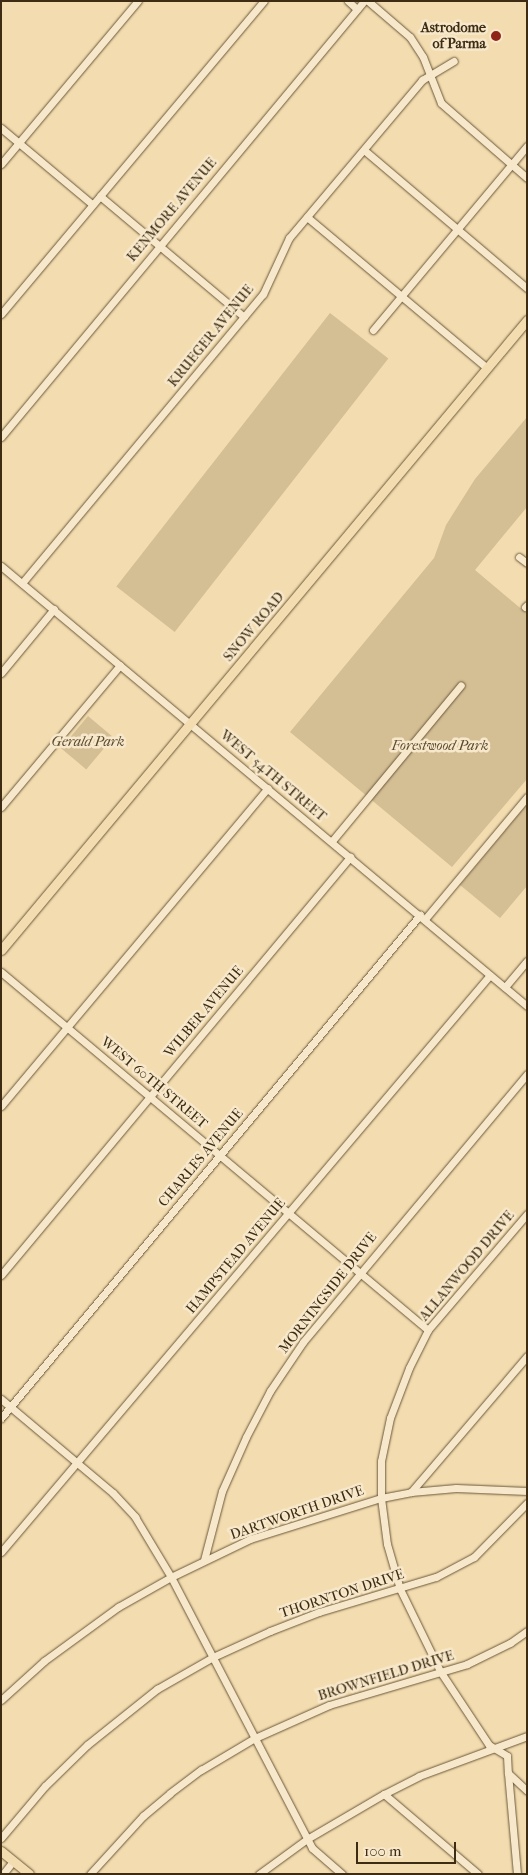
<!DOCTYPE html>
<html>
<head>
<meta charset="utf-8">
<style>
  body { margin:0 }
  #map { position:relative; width:528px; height:1875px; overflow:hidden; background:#f3dcaf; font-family:"IM FELL French Canon",serif }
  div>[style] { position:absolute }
  .green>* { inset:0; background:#d4be94; transform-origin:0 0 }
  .roads { filter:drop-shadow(0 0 1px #6a583a) drop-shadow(0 0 1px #6a583a) }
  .minor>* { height:7px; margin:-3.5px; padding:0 3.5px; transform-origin:3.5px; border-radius:3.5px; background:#f7e8cb }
  .major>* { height:9px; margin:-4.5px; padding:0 4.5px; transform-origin:4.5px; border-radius:4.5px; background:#f3dcaf }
  .dots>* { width:14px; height:14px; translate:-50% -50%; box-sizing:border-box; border:2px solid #f7e8cb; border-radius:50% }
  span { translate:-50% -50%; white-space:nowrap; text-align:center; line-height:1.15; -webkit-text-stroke:5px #f7e8cb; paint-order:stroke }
  .poi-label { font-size:14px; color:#3d2c13; font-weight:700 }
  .right { translate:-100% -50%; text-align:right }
  .street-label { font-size:14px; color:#3d2c13 }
  .park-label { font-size:14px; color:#5b492d; font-style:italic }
  .frame { position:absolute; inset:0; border:2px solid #3d2c13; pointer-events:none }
  .scale { position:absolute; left:356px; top:1842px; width:100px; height:22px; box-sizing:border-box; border:2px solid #3d2c13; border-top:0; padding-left:6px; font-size:15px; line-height:18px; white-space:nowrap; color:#3d2c13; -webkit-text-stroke:4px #f7e8cb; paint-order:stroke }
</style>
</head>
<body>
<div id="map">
  <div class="green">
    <i style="left:330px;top:313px;width:74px;height:347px;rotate:38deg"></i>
    <i style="clip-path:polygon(527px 417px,527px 507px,475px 570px,525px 612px,527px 610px,527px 779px,452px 867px,290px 732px,434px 558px,446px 525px,475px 479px)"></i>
    <i style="left:88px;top:716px;width:33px;height:42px;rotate:40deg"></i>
    <i style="clip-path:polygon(527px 804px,527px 886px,500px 918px,460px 885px)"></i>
  </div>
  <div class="roads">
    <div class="minor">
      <i style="left:348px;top:1px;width:12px;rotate:42deg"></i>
      <i style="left:368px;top:1px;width:55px;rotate:40.6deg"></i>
      <i style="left:410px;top:37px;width:24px;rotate:57deg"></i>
      <i style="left:423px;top:57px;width:49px;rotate:68.6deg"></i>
      <i style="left:441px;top:103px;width:114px;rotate:41.1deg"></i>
      <i style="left:1px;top:128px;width:119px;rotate:39.9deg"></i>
      <i style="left:364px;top:150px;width:214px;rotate:40.3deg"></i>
      <i style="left:1px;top:164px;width:213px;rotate:-50deg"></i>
      <i style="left:100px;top:196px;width:188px;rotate:40deg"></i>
      <i style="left:307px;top:217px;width:235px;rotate:40deg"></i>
      <i style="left:1px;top:314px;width:409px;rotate:-50deg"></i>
      <i style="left:373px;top:330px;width:240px;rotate:-50.1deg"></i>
      <i style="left:1px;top:437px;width:567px;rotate:-50.22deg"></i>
      <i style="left:519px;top:557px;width:10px;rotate:37deg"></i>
      <i style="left:1px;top:566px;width:686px;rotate:39.91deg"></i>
      <i style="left:22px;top:583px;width:376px;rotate:-50.2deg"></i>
      <i style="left:263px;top:294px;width:62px;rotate:-65.1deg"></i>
      <i style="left:289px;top:238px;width:207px;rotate:-49.9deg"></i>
      <i style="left:422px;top:80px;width:37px;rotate:-31deg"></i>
      <i style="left:525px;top:607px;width:3px;rotate:-45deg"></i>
      <i style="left:1px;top:673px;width:83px;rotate:-50.4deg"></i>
      <i style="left:1px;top:807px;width:185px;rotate:-50deg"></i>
      <i style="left:332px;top:841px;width:202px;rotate:-50.4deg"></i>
      <i style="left:425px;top:919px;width:159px;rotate:-50.1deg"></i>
      <i style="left:1px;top:972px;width:557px;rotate:39.98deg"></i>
      <i style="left:505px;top:987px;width:34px;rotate:-50deg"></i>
      <i style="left:1px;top:1106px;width:415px;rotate:-50deg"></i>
      <i style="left:527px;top:1214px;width:153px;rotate:130.5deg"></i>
      <i style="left:428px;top:1330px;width:42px;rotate:116.6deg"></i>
      <i style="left:409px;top:1368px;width:53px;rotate:110.8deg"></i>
      <i style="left:390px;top:1418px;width:44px;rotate:101.8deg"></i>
      <i style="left:381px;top:1461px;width:37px;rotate:90deg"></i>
      <i style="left:381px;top:1498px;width:46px;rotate:82.6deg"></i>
      <i style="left:387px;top:1544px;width:47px;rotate:73.9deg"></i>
      <i style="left:400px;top:1589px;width:91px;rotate:64deg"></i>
      <i style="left:440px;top:1671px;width:89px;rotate:56.5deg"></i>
      <i style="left:489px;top:1745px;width:21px;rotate:31deg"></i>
      <i style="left:507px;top:1756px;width:17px;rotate:87deg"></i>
      <i style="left:508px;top:1773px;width:26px;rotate:43deg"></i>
      <i style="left:1px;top:1275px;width:545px;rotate:-50.14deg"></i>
      <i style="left:1px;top:1399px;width:146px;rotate:40deg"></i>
      <i style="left:113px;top:1493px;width:33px;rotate:47deg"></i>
      <i style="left:135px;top:1517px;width:70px;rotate:59deg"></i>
      <i style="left:171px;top:1577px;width:305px;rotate:62.5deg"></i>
      <i style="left:312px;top:1848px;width:40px;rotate:41deg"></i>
      <i style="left:1px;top:1418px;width:655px;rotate:-50.21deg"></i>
      <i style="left:411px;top:1492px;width:179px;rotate:-49.5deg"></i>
      <i style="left:1px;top:1552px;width:756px;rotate:-49.72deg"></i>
      <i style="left:204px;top:1560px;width:71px;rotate:-75.4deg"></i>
      <i style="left:222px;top:1491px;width:59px;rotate:-66deg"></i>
      <i style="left:246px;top:1437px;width:52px;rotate:-62.4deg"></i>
      <i style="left:270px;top:1391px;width:59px;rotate:-56deg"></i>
      <i style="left:303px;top:1342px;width:349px;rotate:-50.1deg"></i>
      <i style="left:1px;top:1700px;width:58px;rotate:-42.2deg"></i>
      <i style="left:44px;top:1661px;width:92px;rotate:-36.1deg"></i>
      <i style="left:118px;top:1607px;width:61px;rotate:-29.5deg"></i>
      <i style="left:171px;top:1577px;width:88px;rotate:-25.7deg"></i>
      <i style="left:250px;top:1539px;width:137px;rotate:-17.4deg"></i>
      <i style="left:381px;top:1498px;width:31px;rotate:-11deg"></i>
      <i style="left:411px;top:1492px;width:45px;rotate:-5.1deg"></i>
      <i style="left:456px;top:1488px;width:71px;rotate:2.4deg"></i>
      <i style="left:508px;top:1773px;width:101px;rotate:84.9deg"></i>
      <i style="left:384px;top:1794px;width:123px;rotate:40.4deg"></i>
      <i style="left:1px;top:1838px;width:68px;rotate:-49.8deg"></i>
      <i style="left:45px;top:1786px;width:59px;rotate:-44.3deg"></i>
      <i style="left:87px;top:1745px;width:90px;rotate:-38.7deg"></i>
      <i style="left:157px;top:1689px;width:64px;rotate:-29.7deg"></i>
      <i style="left:213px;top:1657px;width:63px;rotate:-24.5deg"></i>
      <i style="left:270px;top:1631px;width:53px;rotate:-21.2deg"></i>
      <i style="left:319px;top:1612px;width:122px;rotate:-16.7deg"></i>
      <i style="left:436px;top:1577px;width:43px;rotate:-27.8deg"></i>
      <i style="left:474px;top:1557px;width:76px;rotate:-45.5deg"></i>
      <i style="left:3px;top:1874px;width:16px;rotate:-52deg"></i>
      <i style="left:90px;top:1874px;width:79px;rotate:-47.6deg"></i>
      <i style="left:143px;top:1816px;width:35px;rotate:-40deg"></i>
      <i style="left:170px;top:1793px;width:39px;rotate:-37deg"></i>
      <i style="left:201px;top:1770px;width:63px;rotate:-30.7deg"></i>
      <i style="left:255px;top:1738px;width:81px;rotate:-24deg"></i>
      <i style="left:329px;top:1705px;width:144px;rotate:-16.5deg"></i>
      <i style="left:467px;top:1664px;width:48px;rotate:-26deg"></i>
      <i style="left:510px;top:1643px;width:21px;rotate:-35deg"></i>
      <i style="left:259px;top:1874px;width:59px;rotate:-36.1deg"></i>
      <i style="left:307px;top:1839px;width:89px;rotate:-30.3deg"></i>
      <i style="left:384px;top:1794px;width:39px;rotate:-27deg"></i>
      <i style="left:419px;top:1776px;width:115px;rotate:-20.3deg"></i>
    </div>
    <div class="major">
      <i style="left:1px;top:950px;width:821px;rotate:-50.14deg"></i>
      <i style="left:1px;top:1851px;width:36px;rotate:39deg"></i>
    </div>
  </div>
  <div class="dots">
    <i style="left:496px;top:36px;background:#8f2418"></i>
  </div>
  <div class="poi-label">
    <span class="right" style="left:486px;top:36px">Astrodome<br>of Parma</span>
  </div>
  <div class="street-label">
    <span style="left:172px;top:210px;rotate:-50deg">KENMORE AVENUE</span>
    <span style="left:211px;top:336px;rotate:-51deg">KRUEGER AVENUE</span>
    <span style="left:254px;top:627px;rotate:-50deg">SNOW ROAD</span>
    <span style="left:273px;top:776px;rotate:40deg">WEST 54TH STREET</span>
    <span style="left:204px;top:1012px;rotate:-50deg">WILBER AVENUE</span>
    <span style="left:154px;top:1083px;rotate:40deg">WEST 60TH STREET</span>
    <span style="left:201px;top:1158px;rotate:-50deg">CHARLES AVENUE</span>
    <span style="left:236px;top:1256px;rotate:-50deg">HAMPSTEAD AVENUE</span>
    <span style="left:467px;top:1266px;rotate:-50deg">ALLANWOOD DRIVE</span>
    <span style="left:328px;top:1293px;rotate:-52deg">MORNINGSIDE DRIVE</span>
    <span style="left:297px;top:1513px;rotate:-19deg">DARTWORTH DRIVE</span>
    <span style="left:342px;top:1594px;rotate:-18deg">THORNTON DRIVE</span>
    <span style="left:386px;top:1676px;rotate:-17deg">BROWNFIELD DRIVE</span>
  </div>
  <div class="park-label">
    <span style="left:88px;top:742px">Gerald Park</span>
    <span style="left:440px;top:746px">Forestwood Park</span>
  </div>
  <div class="frame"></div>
  <div class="scale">100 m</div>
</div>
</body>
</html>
